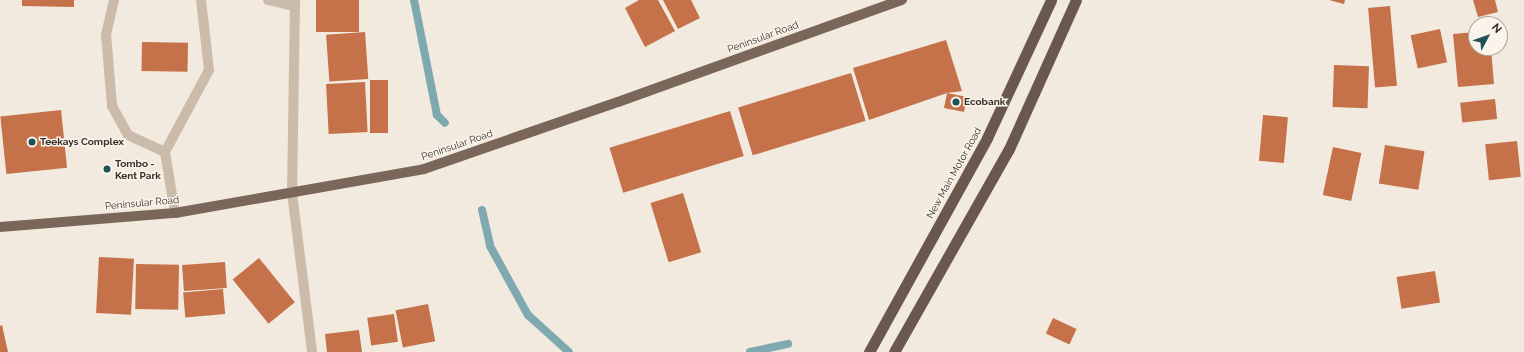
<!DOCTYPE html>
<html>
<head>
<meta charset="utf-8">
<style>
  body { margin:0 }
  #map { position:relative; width:1524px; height:352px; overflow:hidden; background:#f2eade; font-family:Raleway,sans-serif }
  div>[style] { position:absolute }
  .stream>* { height:8px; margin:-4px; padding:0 4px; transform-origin:4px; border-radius:4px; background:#7da9af }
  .building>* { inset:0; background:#c57149; transform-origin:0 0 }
  .service>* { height:10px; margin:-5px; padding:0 5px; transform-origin:5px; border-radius:5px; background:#cbbbaa }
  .minor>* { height:10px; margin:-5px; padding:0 5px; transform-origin:5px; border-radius:5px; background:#cbbbaa }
  .tertiary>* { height:10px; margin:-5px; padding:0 5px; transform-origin:5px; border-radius:5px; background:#cbbbaa }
  .primary>* { height:10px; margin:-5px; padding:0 5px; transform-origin:5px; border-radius:5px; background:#7a675a }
  .trunk>* { height:11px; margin:-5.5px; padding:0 5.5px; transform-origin:5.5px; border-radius:5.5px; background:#6a584d }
  .dots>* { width:11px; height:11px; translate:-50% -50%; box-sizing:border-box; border:2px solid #faf4ea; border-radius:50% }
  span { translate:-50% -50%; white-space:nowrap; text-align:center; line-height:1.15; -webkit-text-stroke:3px #faf4ea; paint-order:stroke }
  .street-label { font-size:10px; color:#382f29 }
  .poi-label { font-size:10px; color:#382f29; font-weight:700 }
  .left { translate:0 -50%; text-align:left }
  .north { position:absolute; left:1468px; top:16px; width:40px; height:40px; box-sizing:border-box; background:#faf4ea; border:1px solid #aca59d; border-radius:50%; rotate:49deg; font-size:11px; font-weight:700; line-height:16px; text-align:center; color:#382f29 }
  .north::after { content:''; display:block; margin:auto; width:14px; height:18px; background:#1f5159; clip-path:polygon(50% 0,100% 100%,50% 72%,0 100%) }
</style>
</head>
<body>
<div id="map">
  <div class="stream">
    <i style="left:414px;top:0;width:117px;rotate:78.7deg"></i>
    <i style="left:437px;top:115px;width:11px;rotate:45deg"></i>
    <i style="left:482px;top:210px;width:37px;rotate:77deg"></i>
    <i style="left:490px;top:246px;width:79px;rotate:61.2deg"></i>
    <i style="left:528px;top:315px;width:55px;rotate:42.1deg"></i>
    <i style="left:750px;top:352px;width:39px;rotate:-12deg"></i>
  </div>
  <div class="building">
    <i style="clip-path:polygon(22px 0,74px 0,74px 7px,22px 6px)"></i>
    <i style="left:316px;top:0;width:43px;height:32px"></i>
    <i style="clip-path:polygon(639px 0,658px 0,675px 31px,645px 47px,625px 8px)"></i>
    <i style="clip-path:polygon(663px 0,691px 0,700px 18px,678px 29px)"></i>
    <i style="clip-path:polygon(1329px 0,1345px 0,1344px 4px)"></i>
    <i style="clip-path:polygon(1473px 0,1495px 0,1498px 12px,1478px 17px)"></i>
    <i style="left:1390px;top:6px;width:80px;height:22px;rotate:85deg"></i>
    <i style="left:1440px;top:29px;width:34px;height:30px;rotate:78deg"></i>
    <i style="left:365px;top:32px;width:47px;height:39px;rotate:86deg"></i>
    <i style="clip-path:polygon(1476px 32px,1476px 48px,1491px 48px,1494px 84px,1458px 87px,1453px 34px)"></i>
    <i style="clip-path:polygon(946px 40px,962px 91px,947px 93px,967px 97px,964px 112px,944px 108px,947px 93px,869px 120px,853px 68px)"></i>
    <i style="left:142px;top:42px;width:46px;height:29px;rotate:1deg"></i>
    <i style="left:1334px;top:65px;width:35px;height:42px;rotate:2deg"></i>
    <i style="left:851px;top:73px;width:50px;height:118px;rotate:73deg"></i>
    <i style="left:370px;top:80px;width:18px;height:53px"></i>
    <i style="left:365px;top:82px;width:50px;height:39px;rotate:87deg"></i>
    <i style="left:1495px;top:99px;width:20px;height:35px;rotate:84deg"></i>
    <i style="left:61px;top:110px;width:58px;height:61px;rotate:84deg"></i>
    <i style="left:730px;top:111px;width:47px;height:126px;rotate:73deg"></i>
    <i style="left:1263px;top:115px;width:25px;height:46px;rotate:5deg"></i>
    <i style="left:1517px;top:141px;width:36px;height:32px;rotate:84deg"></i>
    <i style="left:1385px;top:145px;width:40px;height:39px;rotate:9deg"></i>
    <i style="left:1333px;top:147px;width:29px;height:49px;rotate:12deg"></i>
    <i style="left:683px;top:193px;width:62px;height:34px;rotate:73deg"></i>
    <i style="left:99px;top:257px;width:35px;height:56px;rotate:3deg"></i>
    <i style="left:259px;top:258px;width:57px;height:34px;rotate:51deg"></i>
    <i style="left:225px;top:262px;width:26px;height:43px;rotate:86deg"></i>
    <i style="left:136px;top:264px;width:43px;height:45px;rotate:1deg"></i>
    <i style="left:1435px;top:271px;width:32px;height:39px;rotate:81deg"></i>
    <i style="left:223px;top:289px;width:25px;height:40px;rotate:85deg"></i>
    <i style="left:428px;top:304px;width:38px;height:33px;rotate:79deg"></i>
    <i style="left:394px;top:314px;width:28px;height:27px;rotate:82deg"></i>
    <i style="left:1053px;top:318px;width:26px;height:17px;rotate:25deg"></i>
    <i style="clip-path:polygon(2px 325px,8px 352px,0 352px,0 326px)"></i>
    <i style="clip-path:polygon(359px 330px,362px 352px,327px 352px,325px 334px)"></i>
  </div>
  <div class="service">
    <i style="left:114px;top:0;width:35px;rotate:103deg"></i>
    <i style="left:106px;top:34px;width:72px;rotate:85.2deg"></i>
    <i style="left:112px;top:106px;width:33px;rotate:61deg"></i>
    <i style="left:128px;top:135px;width:41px;rotate:24.7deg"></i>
    <i style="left:268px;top:0;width:28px;rotate:13deg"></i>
    <i style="left:175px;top:213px;width:62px;rotate:-99.3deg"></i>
    <i style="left:165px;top:152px;width:93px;rotate:-61.8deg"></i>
    <i style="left:209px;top:70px;width:70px;rotate:-96.5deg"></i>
  </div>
  <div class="minor">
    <i style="left:292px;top:193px;width:193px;rotate:-89.1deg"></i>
  </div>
  <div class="tertiary">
    <i style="left:292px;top:193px;width:160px;rotate:82.8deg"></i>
  </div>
  <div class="primary">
    <i style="left:0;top:227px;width:176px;rotate:-4.6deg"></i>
    <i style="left:175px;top:213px;width:253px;rotate:-10deg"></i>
    <i style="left:424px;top:169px;width:205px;rotate:-19.1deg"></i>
    <i style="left:618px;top:102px;width:302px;rotate:-19.8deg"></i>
  </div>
  <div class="trunk">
    <i style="left:869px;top:352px;width:244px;rotate:-61.1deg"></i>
    <i style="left:987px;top:138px;width:152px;rotate:-65.1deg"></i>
    <i style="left:894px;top:352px;width:233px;rotate:-60.5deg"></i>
    <i style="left:1009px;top:149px;width:163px;rotate:-65.8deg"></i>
  </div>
  <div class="dots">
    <i style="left:956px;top:102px;background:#1f5159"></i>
    <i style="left:32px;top:142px;background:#1f5159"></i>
    <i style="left:107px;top:169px;background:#1f5159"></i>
  </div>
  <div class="street-label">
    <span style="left:763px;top:37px;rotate:-20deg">Peninsular Road</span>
    <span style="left:457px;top:145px;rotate:-19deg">Peninsular Road</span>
    <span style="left:954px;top:173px;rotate:-61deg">New Main Motor Road</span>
    <span style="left:142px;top:203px;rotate:-5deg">Peninsular Road</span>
  </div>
  <div class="poi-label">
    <span class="left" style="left:964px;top:102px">Ecobank</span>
    <span class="left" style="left:40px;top:142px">Teekays Complex</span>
    <span class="left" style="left:115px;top:169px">Tombo -<br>Kent Park</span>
  </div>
  <div class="north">N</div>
</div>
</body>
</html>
